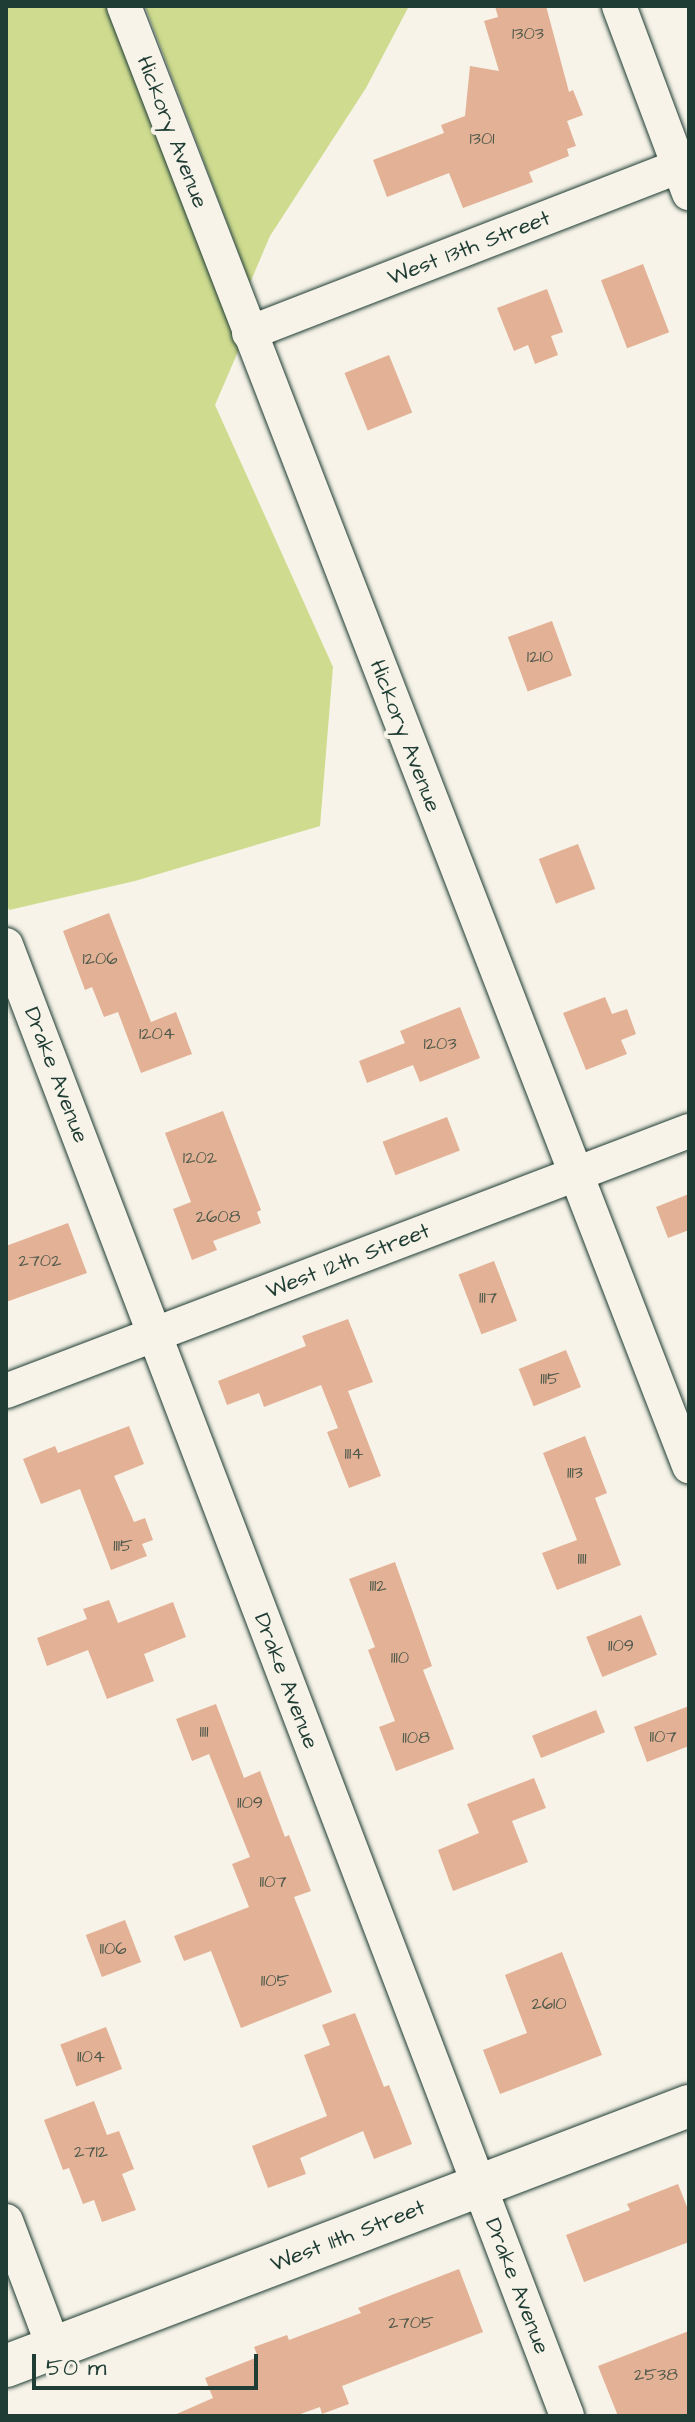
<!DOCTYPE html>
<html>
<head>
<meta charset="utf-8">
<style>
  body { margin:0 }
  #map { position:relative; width:695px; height:2422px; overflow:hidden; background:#f7f3e8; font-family:"Architects Daughter",sans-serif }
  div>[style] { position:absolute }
  .green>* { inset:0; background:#cfdc90 }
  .building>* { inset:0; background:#e3b195; transform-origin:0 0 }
  .roads { filter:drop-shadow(0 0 2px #1f3d34) drop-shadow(0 0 2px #1f3d34) }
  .minor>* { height:34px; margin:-17px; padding:0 17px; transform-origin:17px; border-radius:17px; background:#f7f3e8 }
  .major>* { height:42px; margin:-21px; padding:0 21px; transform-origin:21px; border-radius:21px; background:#f7f3e8 }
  span { translate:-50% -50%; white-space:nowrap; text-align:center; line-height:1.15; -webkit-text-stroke:8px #f7f3e8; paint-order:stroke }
  .number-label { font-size:18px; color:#505a4c }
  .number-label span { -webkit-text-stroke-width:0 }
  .street-label { font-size:22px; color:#1f3d34 }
  .frame { position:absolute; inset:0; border:8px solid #1f3d34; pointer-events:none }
  .scale { position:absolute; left:32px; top:2354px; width:226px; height:36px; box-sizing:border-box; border:4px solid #1f3d34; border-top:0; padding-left:10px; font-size:24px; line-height:28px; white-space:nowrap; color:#1f3d34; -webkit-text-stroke:6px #f7f3e8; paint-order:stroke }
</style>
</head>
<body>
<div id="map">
  <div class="green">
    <i style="clip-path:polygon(6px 6px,115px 6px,243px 340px,215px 405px,333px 667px,320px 826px,135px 881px,9px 910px,6px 902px)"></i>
    <i style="clip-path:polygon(145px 6px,409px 6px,366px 88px,270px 236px,250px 283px)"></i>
  </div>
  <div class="building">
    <i style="clip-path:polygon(495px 6px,546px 6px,569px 92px,573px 90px,583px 115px,567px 121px,576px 146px,567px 149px,569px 156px,529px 172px,533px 182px,463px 208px,449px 173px,387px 197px,373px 160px,444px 133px,441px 125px,465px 116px,470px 66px,499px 71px,484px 21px,498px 17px)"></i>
    <i style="left:643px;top:264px;width:73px;height:45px;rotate:69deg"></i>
    <i style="clip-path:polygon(547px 289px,563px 332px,551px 336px,558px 355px,535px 364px,528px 345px,514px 351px,497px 308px)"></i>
    <i style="left:389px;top:355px;width:62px;height:48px;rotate:68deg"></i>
    <i style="left:552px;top:621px;width:58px;height:47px;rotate:70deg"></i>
    <i style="left:578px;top:844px;width:48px;height:42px;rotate:69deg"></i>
    <i style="clip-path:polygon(109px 913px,151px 1022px,176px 1012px,192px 1054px,141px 1073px,118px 1012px,104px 1017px,92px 987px,85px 990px,63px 931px)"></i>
    <i style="clip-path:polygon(605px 997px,612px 1014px,627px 1009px,636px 1034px,621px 1040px,627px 1054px,586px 1070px,563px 1013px)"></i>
    <i style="clip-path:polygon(460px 1007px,480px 1058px,420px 1082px,413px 1065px,367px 1083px,359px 1061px,405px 1043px,400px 1031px)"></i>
    <i style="clip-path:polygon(223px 1111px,261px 1210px,257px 1212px,261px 1223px,213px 1241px,217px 1250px,192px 1260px,173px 1209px,191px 1202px,165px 1133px)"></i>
    <i style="left:447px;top:1117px;width:36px;height:69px;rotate:69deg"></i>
    <i style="clip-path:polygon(689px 1194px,689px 1230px,668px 1238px,656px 1207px)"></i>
    <i style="clip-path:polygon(68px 1223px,87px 1273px,6px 1302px,6px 1246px)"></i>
    <i style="left:494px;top:1261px;width:64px;height:38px;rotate:69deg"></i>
    <i style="clip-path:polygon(348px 1319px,373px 1382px,348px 1391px,381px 1476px,349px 1488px,327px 1432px,338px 1428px,321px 1385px,264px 1407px,259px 1393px,227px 1405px,218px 1381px,306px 1346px,302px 1336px)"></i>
    <i style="left:566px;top:1350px;width:40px;height:51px;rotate:68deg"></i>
    <i style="clip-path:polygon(129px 1426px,144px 1464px,114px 1476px,134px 1522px,145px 1518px,153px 1540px,142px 1544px,147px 1556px,111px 1570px,80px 1489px,41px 1504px,23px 1459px,55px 1446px,58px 1453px)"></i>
    <i style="clip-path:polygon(585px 1436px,607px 1493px,595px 1498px,621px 1565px,557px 1590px,542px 1553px,577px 1540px,543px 1453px)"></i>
    <i style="clip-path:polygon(395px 1562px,432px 1666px,423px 1670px,454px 1749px,396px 1771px,379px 1727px,395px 1721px,368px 1650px,375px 1647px,349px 1579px)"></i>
    <i style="clip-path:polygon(109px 1600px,118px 1623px,173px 1602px,186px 1637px,144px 1654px,154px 1681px,107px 1699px,88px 1650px,47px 1666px,37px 1638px,87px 1619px,83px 1609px)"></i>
    <i style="left:641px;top:1615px;width:43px;height:59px;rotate:68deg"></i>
    <i style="clip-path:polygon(216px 1704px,244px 1778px,260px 1771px,285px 1837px,289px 1835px,311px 1891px,294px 1897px,332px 1992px,241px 2028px,211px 1951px,184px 1961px,174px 1936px,249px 1907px,232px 1864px,250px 1857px,209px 1754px,192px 1761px,176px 1719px)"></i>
    <i style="clip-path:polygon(689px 1706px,689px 1746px,647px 1762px,634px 1727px)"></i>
    <i style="left:596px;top:1710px;width:24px;height:69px;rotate:68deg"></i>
    <i style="clip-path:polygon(534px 1778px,546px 1808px,512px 1821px,528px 1862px,453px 1891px,438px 1850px,479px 1833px,467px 1804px)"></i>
    <i style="left:125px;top:1920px;width:45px;height:42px;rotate:69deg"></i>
    <i style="clip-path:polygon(562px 1952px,602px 2055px,500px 2094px,483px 2050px,527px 2033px,505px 1975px)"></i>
    <i style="clip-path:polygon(355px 2013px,384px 2087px,389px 2085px,412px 2144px,374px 2159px,363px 2131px,300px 2158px,306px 2174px,268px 2188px,252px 2146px,327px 2116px,304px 2055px,330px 2045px,322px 2025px)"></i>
    <i style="left:106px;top:2027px;width:45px;height:49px;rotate:69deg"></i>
    <i style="clip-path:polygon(94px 2101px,107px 2135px,119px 2131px,134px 2169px,122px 2174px,136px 2210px,102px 2222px,94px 2200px,83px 2204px,69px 2168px,63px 2170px,44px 2120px)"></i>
    <i style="clip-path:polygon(678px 2184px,689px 2212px,689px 2242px,584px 2282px,566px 2235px,630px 2210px,627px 2204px)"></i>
    <i style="clip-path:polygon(459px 2269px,483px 2332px,342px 2386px,349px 2404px,322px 2414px,320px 2407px,295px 2416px,172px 2416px,213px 2398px,205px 2378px,258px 2357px,254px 2347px,287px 2335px,289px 2340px,361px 2313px,358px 2308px)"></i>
    <i style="clip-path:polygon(689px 2331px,689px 2416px,618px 2416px,598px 2366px)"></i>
  </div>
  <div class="roads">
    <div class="minor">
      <i style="left:124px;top:6px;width:1566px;rotate:68.84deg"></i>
      <i style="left:619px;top:6px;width:200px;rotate:69.5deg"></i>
      <i style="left:249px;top:333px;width:472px;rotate:-21.2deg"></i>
      <i style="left:6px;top:945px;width:1574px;rotate:69.12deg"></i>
      <i style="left:6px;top:1391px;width:731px;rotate:-20.84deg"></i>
      <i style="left:6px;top:2221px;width:136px;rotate:69.3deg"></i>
    </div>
    <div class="major">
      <i style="left:6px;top:2366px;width:731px;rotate:-20.84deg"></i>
    </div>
  </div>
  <div class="number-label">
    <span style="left:528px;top:34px">1303</span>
    <span style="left:482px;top:139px">1301</span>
    <span style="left:540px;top:657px">1210</span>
    <span style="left:100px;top:959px">1206</span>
    <span style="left:157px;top:1034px">1204</span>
    <span style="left:440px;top:1044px">1203</span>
    <span style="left:200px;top:1158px">1202</span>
    <span style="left:218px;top:1217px">2608</span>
    <span style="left:40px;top:1261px">2702</span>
    <span style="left:488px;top:1298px">1117</span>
    <span style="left:550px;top:1379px">1115</span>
    <span style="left:354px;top:1454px">1114</span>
    <span style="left:575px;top:1473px">1113</span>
    <span style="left:123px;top:1546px">1115</span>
    <span style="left:582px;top:1559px">1111</span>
    <span style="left:378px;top:1586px">1112</span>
    <span style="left:621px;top:1646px">1109</span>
    <span style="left:400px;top:1658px">1110</span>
    <span style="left:204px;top:1732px">1111</span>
    <span style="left:663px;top:1737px">1107</span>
    <span style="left:416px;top:1738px">1108</span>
    <span style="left:250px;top:1803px">1109</span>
    <span style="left:273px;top:1882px">1107</span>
    <span style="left:113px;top:1949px">1106</span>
    <span style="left:275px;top:1981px">1105</span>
    <span style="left:549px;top:2004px">2610</span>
    <span style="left:91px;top:2057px">1104</span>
    <span style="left:91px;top:2152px">2712</span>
    <span style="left:411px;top:2323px">2705</span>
    <span style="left:656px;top:2375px">2538</span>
  </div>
  <div class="street-label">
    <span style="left:172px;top:132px;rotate:69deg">Hickory Avenue</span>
    <span style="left:469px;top:248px;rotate:-21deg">West 13th Street</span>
    <span style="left:405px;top:736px;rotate:69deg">Hickory Avenue</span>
    <span style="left:56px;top:1075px;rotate:69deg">Drake Avenue</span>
    <span style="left:348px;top:1261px;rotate:-21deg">West 12th Street</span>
    <span style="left:286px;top:1681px;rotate:69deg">Drake Avenue</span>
    <span style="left:348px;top:2236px;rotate:-21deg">West 11th Street</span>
    <span style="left:517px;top:2286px;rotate:69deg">Drake Avenue</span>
  </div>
  <div class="frame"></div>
  <div class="scale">50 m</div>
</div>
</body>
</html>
